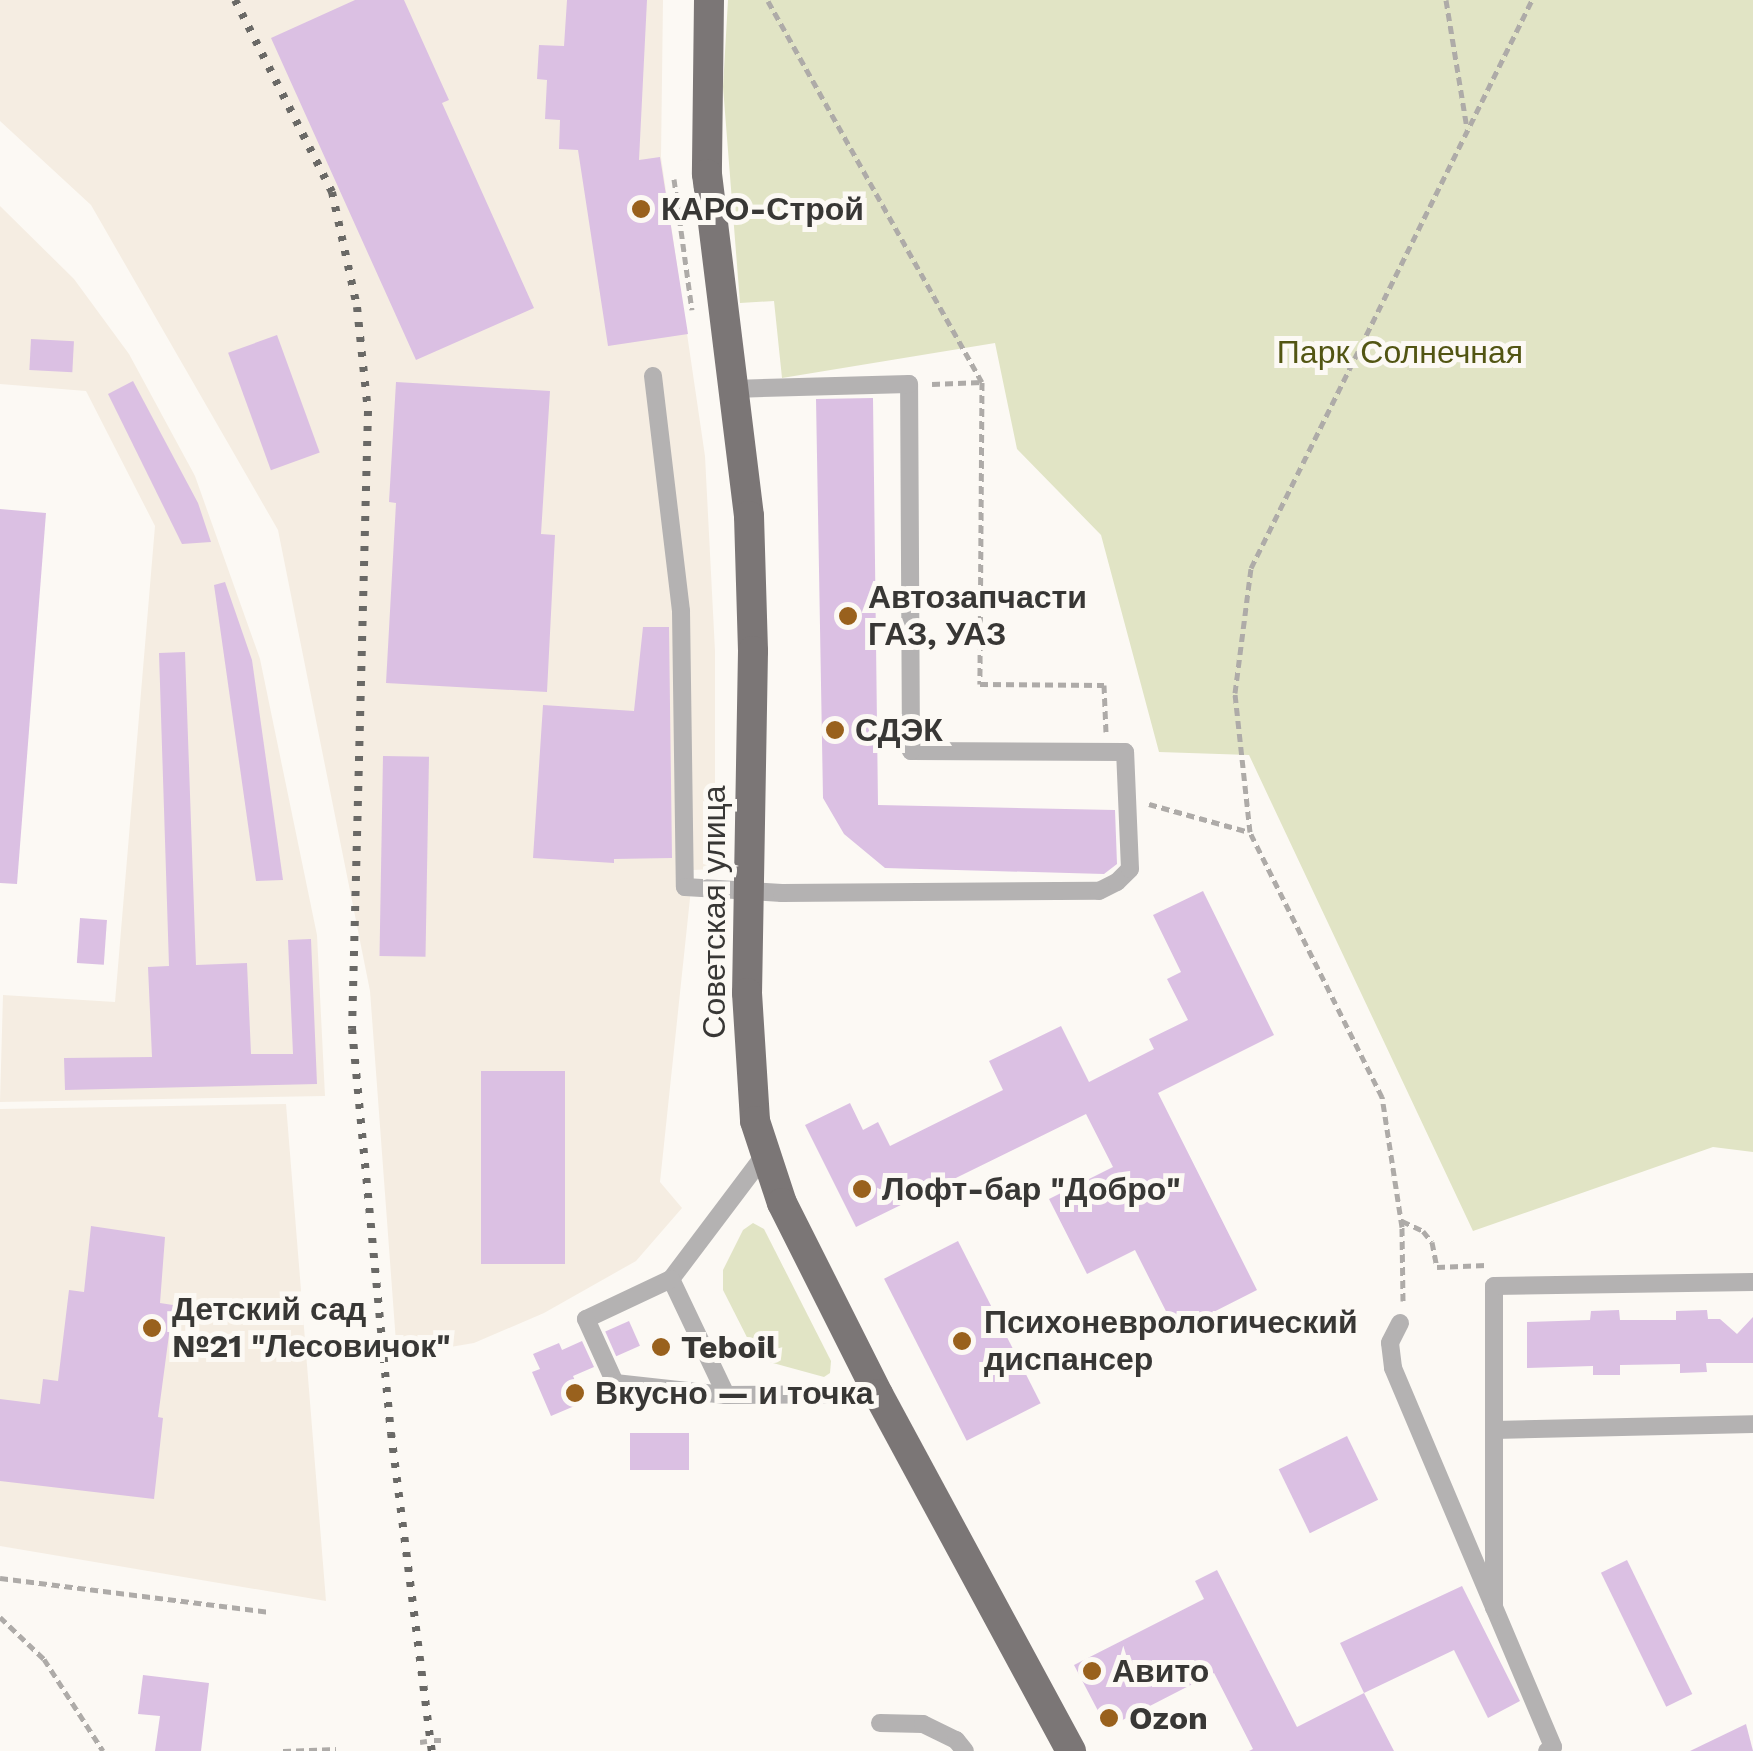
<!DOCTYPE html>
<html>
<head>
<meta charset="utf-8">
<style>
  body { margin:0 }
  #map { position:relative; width:1753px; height:1751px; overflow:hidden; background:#fcf9f4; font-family:"Work Sans",sans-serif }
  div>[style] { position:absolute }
  .built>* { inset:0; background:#f5ede2 }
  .green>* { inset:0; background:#e1e4c5 }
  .building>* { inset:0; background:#dbc0e3; transform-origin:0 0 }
  .path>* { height:5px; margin-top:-2.5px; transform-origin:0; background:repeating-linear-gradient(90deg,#aeaba8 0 8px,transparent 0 13px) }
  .lane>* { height:18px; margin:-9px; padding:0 9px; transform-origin:9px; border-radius:9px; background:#b4b2b2 }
  .primary>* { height:30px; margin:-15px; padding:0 15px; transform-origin:15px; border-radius:15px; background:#7b7676 }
  .rail>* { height:8px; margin-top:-4px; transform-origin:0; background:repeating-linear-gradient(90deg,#6a6966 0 5px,transparent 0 15px) }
  .dots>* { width:28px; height:28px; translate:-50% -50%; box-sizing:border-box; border:5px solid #fcf9f4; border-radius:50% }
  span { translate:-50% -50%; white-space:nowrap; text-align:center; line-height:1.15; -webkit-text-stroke:10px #fcf9f4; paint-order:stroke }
  .poi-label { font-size:32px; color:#383735; font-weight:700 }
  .left { translate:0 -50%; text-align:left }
  .park-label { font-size:32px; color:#525513 }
  .street-label { font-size:32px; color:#383735 }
</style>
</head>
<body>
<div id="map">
  <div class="built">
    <i style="clip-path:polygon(0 0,663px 0,661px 157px,705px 456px,715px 651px,715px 869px,693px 870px,660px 1182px,682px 1208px,636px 1261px,544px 1313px,474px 1343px,397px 1356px,370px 991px,278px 530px,91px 205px,0 121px)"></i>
    <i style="clip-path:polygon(0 206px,74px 279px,129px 354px,195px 476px,260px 659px,317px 935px,325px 1096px,0 1102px,3px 995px,115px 1002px,155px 526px,86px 391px,0 384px)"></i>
    <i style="clip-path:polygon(286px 1104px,326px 1601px,0 1546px,0 1109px)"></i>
  </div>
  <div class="green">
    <i style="clip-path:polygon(728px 0,1753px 0,1753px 1152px,1713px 1147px,1473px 1231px,1249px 755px,1159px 752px,1101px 535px,1017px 449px,995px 343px,782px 378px,774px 301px,740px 303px,723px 87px)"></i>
    <i style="clip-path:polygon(753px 1223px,764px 1229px,831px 1361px,830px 1373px,824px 1377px,758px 1359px,723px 1290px,723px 1270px,743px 1230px)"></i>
  </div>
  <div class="building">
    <i style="clip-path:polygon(355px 0,404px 0,449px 100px,442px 103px,534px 308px,416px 360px,271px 38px)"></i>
    <i style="clip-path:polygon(567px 0,647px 0,639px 160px,660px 157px,688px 334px,608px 346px,578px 150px,559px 149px,560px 120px,545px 119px,547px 80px,537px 79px,539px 45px,564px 46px)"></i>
    <i style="left:277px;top:335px;width:125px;height:52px;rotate:70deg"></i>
    <i style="left:31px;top:339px;width:43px;height:31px;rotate:3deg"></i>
    <i style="clip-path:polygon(133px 381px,198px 503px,211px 542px,182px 544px,108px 394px)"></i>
    <i style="clip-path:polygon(396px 382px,550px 391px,541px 534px,555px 535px,547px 692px,386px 683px,396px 503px,389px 502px)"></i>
    <i style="clip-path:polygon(873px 398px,878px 805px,1115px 810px,1117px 864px,1104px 874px,885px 868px,844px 834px,823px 798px,816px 399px)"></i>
    <i style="clip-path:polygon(0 509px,46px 513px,17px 884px,0 883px)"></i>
    <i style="clip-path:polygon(225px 582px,252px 660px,283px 880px,256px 881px,214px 585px)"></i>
    <i style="clip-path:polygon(643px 627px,669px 627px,672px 858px,614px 859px,614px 863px,533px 858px,543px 705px,634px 711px)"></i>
    <i style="clip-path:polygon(185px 652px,196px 965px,247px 963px,251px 1054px,293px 1054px,288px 940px,311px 939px,317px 1084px,65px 1090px,64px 1058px,152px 1057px,148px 967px,169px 966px,159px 653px)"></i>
    <i style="left:383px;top:756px;width:46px;height:200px;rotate:1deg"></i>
    <i style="clip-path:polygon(1203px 891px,1274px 1035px,1158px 1093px,1257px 1290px,1176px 1331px,1135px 1250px,1087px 1274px,1049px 1199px,1113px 1167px,1086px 1114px,856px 1227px,805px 1125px,850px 1103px,863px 1130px,878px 1122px,890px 1146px,1003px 1090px,989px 1061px,1061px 1026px,1089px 1082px,1154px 1049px,1149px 1039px,1188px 1020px,1167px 979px,1181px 972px,1153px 915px)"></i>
    <i style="left:80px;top:918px;width:27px;height:45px;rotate:4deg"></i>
    <i style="left:565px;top:1071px;width:193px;height:84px;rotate:90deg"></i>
    <i style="clip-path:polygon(91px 1226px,165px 1237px,160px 1303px,173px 1305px,158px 1417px,163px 1418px,154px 1499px,0 1481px,0 1399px,40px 1404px,43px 1379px,58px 1381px,69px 1290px,84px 1292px)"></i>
    <i style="left:958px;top:1241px;width:182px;height:83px;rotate:63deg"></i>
    <i style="clip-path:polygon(1619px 1310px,1620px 1320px,1676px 1320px,1676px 1311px,1707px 1310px,1708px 1319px,1720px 1319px,1737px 1334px,1753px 1317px,1753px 1363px,1706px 1363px,1707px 1372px,1680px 1373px,1680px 1364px,1620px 1365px,1620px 1375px,1593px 1375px,1593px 1366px,1527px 1368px,1527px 1322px,1590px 1320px,1591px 1311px)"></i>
    <i style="left:629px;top:1321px;width:27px;height:26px;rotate:66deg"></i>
    <i style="clip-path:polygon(582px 1341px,594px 1367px,573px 1376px,584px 1402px,551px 1416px,532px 1372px,540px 1369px,533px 1354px,559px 1343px,562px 1350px)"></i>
    <i style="left:630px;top:1433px;width:59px;height:37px"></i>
    <i style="left:1347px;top:1436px;width:71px;height:76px;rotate:64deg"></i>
    <i style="left:1627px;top:1560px;width:149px;height:29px;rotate:64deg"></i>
    <i style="clip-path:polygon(1217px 1570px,1297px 1727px,1364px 1693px,1394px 1751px,1249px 1751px,1253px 1749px,1214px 1673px,1107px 1728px,1074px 1665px,1204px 1599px,1195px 1581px)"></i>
    <i style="clip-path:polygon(1462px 1586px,1520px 1701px,1488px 1718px,1454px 1650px,1364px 1693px,1340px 1643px)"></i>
    <i style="clip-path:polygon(143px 1675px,209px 1683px,201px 1751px,155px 1751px,160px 1716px,138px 1714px)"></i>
    <i style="clip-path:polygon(1746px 1724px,1753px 1751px,1690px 1751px)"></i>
  </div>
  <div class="path">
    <i style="left:1446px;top:0;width:130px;rotate:80.7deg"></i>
    <i style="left:768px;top:1px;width:437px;rotate:60.7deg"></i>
    <i style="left:674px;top:179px;width:132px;rotate:82.2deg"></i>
    <i style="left:932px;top:384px;width:50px;rotate:-2.3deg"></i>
    <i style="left:982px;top:382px;width:302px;rotate:90.4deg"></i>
    <i style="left:980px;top:684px;width:124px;rotate:0.5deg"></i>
    <i style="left:1104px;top:685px;width:47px;rotate:87.6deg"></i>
    <i style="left:1149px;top:804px;width:104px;rotate:15.6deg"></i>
    <i style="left:1402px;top:1221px;width:23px;rotate:25deg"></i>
    <i style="left:1423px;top:1231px;width:14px;rotate:51deg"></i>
    <i style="left:1432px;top:1242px;width:25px;rotate:79deg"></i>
    <i style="left:1437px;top:1267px;width:49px;rotate:-2.3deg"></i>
    <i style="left:1403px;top:1301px;width:74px;rotate:-90.8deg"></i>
    <i style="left:1402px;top:1227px;width:132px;rotate:-98.7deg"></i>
    <i style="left:1382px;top:1097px;width:296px;rotate:-116.5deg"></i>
    <i style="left:1250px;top:832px;width:140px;rotate:-96.2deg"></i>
    <i style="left:1235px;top:693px;width:126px;rotate:-82.7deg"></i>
    <i style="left:1251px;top:568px;width:634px;rotate:-63.68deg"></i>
    <i style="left:0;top:1578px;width:270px;rotate:7.2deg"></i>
    <i style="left:0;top:1617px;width:61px;rotate:43.7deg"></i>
    <i style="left:44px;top:1659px;width:109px;rotate:57.3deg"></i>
    <i style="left:434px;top:1740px;width:7px"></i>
    <i style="left:420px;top:1742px;width:7px;rotate:-8deg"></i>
    <i style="left:283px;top:1751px;width:53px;rotate:-2.2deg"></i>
  </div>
  <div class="lane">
    <i style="left:653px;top:376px;width:237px;rotate:83.2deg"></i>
    <i style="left:681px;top:611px;width:276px;rotate:89.2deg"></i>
    <i style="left:685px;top:887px;width:97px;rotate:3.5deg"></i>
    <i style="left:782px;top:893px;width:317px;rotate:-0.4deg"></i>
    <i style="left:1099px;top:891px;width:20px;rotate:-27deg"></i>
    <i style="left:1117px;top:882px;width:18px;rotate:-45deg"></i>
    <i style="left:1130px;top:869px;width:117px;rotate:-92.4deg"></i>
    <i style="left:1125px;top:752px;width:214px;rotate:-179.7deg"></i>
    <i style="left:911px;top:751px;width:367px;rotate:-90.3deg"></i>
    <i style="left:909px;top:384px;width:176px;rotate:178.4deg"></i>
    <i style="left:763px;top:1157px;width:153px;rotate:127deg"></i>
    <i style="left:671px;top:1279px;width:128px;rotate:64.6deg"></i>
    <i style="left:726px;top:1395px;width:152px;rotate:-0.4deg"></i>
    <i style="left:671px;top:1279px;width:94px;rotate:154.8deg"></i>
    <i style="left:586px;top:1319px;width:70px;rotate:65.6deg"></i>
    <i style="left:615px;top:1383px;width:112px;rotate:6.2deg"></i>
    <i style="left:1400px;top:1323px;width:22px;rotate:117deg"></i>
    <i style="left:1390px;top:1343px;width:25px;rotate:83deg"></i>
    <i style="left:1393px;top:1368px;width:411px;rotate:67.1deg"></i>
    <i style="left:1553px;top:1747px;width:7px;rotate:146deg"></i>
    <i style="left:1494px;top:1430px;width:259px;rotate:-1.3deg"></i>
    <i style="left:1494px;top:1608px;width:322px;rotate:-90deg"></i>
    <i style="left:1494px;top:1286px;width:259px;rotate:-0.9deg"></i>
    <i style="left:880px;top:1723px;width:43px;rotate:1.3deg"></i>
    <i style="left:923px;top:1724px;width:37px;rotate:26deg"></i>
    <i style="left:956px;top:1740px;width:14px;rotate:51deg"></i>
  </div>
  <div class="primary">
    <i style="left:709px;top:0;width:174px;rotate:90.7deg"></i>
    <i style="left:707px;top:174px;width:345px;rotate:83deg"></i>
    <i style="left:749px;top:516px;width:135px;rotate:88.3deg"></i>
    <i style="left:753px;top:651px;width:342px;rotate:91deg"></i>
    <i style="left:747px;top:993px;width:128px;rotate:86.4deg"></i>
    <i style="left:755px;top:1121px;width:86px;rotate:71.8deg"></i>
    <i style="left:782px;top:1203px;width:214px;rotate:63.3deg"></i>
    <i style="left:878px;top:1394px;width:406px;rotate:61.6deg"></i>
  </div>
  <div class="rail">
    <i style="left:235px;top:0;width:215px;rotate:63.2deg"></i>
    <i style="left:332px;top:192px;width:118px;rotate:77.7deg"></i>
    <i style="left:357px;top:307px;width:105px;rotate:84deg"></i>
    <i style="left:368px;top:411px;width:618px;rotate:91.48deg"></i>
    <i style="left:352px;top:1029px;width:406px;rotate:84.5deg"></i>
    <i style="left:391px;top:1433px;width:321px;rotate:82.7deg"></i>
  </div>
  <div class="dots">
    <i style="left:641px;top:209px;background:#99611d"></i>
    <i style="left:848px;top:616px;background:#99611d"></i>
    <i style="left:835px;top:730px;background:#99611d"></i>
    <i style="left:862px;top:1189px;background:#99611d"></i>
    <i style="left:152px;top:1328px;background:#99611d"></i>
    <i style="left:962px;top:1341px;background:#99611d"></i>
    <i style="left:661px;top:1347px;background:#99611d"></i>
    <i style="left:575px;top:1393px;background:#99611d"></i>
    <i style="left:1092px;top:1671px;background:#99611d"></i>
    <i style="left:1109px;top:1718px;background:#99611d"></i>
  </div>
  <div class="poi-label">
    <span class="left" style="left:661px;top:209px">КАРО-Строй</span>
    <span class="left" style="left:868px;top:616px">Автозапчасти<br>ГАЗ, УАЗ</span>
    <span class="left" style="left:855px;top:730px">СДЭК</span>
    <span class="left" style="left:882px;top:1189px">Лофт-бар "Добро"</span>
    <span class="left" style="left:172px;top:1328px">Детский сад<br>№21 "Лесовичок"</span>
    <span class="left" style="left:984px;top:1341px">Психоневрологический<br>диспансер</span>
    <span class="left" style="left:681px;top:1347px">Teboil</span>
    <span class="left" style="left:595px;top:1393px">Вкусно — и точка</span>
    <span class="left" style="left:1112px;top:1671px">Авито</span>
    <span class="left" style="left:1129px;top:1718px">Ozon</span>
  </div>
  <div class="park-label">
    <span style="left:1400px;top:352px">Парк Солнечная</span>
  </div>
  <div class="street-label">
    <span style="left:714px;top:912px;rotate:-90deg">Советская улица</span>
  </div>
</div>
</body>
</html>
